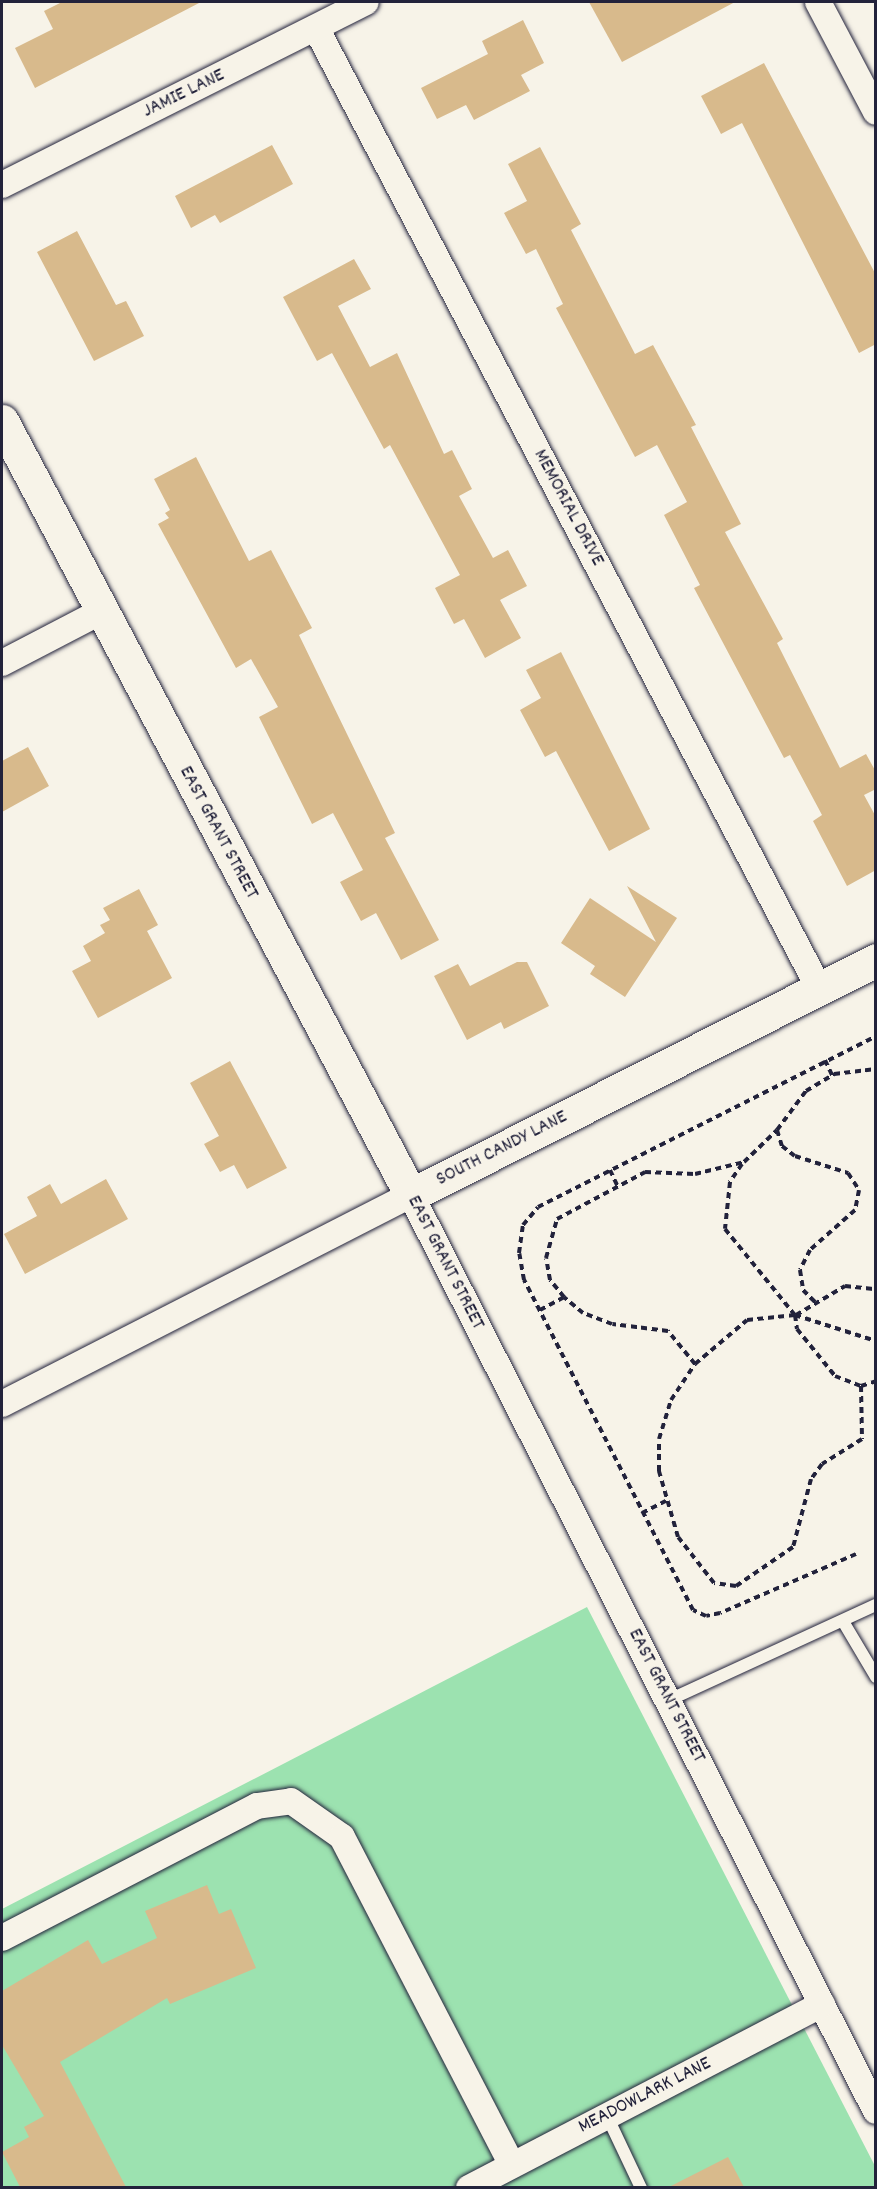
<!DOCTYPE html>
<html>
<head>
<meta charset="utf-8">
<style>
  body { margin:0 }
  #map { position:relative; width:877px; height:2189px; overflow:hidden; background:#f7f3e8; font-family:Dekko,sans-serif }
  div>[style] { position:absolute }
  .green>* { inset:0; background:#9ce2b0 }
  .building>* { inset:0; background:#d8ba8c }
  .path>* { height:4px; margin-top:-2px; transform-origin:0; background:repeating-linear-gradient(90deg,#22223b 0 6px,transparent 0 10.5px) }
  .roads { filter:drop-shadow(0 0 2px #22223b) drop-shadow(0 0 2px #22223b) }
  .lane>* { height:12px; margin:-6px; padding:0 6px; transform-origin:6px; border-radius:6px; background:#f7f3e8 }
  .street>* { height:26px; margin:-13px; padding:0 13px; transform-origin:13px; border-radius:13px; background:#f7f3e8 }
  .secondary>* { height:33px; margin:-16.5px; padding:0 16.5px; transform-origin:16.5px; border-radius:16.5px; background:#f7f3e8 }
  span { translate:-50% -50%; white-space:nowrap; text-align:center; line-height:1.15; -webkit-text-stroke:4.5px #f7f3e8; paint-order:stroke }
  .street-label { font-size:20px; color:#22223b }
  .frame { position:absolute; inset:0; border:3px solid #22223b; pointer-events:none }
</style>
</head>
<body>
<div id="map">
  <div class="green">
    <i style="clip-path:polygon(587px 1607px,876px 2168px,875px 2188px,2px 2188px,2px 1909px)"></i>
  </div>
  <div class="building">
    <i style="clip-path:polygon(62px 2px,201px 2px,35px 88px,15px 48px,53px 29px,44px 11px)"></i>
    <i style="clip-path:polygon(589px 2px,735px 2px,622px 62px)"></i>
    <i style="clip-path:polygon(523px 20px,544px 63px,521px 75px,530px 91px,474px 120px,466px 105px,437px 119px,421px 88px,488px 54px,482px 41px)"></i>
    <i style="clip-path:polygon(764px 63px,876px 275px,876px 344px,859px 353px,742px 123px,721px 134px,701px 96px)"></i>
    <i style="clip-path:polygon(272px 145px,293px 184px,220px 223px,215px 215px,191px 228px,175px 196px)"></i>
    <i style="clip-path:polygon(540px 147px,581px 224px,571px 230px,635px 354px,653px 345px,696px 425px,691px 427px,741px 524px,725px 532px,783px 639px,777px 643px,840px 768px,866px 754px,876px 772px,876px 789px,864px 795px,876px 817px,876px 870px,847px 886px,813px 821px,822px 815px,790px 755px,784px 758px,694px 588px,700px 585px,664px 515px,687px 502px,657px 445px,635px 457px,556px 308px,563px 304px,536px 249px,526px 254px,504px 213px,527px 201px,508px 164px)"></i>
    <i style="clip-path:polygon(77px 231px,116px 305px,126px 301px,144px 336px,94px 361px,37px 252px)"></i>
    <i style="clip-path:polygon(354px 259px,371px 289px,338px 306px,370px 367px,397px 353px,444px 454px,452px 450px,472px 489px,459px 496px,493px 558px,508px 550px,527px 586px,500px 600px,521px 638px,485px 658px,464px 619px,454px 624px,435px 588px,460px 575px,390px 445px,384px 449px,332px 353px,317px 361px,283px 297px)"></i>
    <i style="clip-path:polygon(196px 457px,249px 561px,271px 550px,312px 628px,299px 635px,395px 833px,385px 838px,439px 940px,401px 960px,376px 913px,361px 921px,340px 882px,363px 870px,333px 813px,312px 824px,259px 717px,278px 707px,251px 659px,236px 668px,158px 524px,169px 518px,165px 513px,170px 510px,154px 479px)"></i>
    <i style="clip-path:polygon(561px 652px,650px 829px,609px 851px,556px 751px,545px 757px,520px 710px,541px 698px,526px 670px)"></i>
    <i style="clip-path:polygon(28px 747px,49px 786px,2px 812px,2px 761px)"></i>
    <i style="clip-path:polygon(627px 886px,677px 918px,625px 997px,590px 974px,595px 966px,561px 943px,590px 898px,656px 942px)"></i>
    <i style="clip-path:polygon(139px 889px,158px 925px,147px 931px,172px 978px,98px 1018px,72px 971px,91px 961px,83px 946px,105px 933px,100px 925px,110px 920px,103px 908px)"></i>
    <i style="clip-path:polygon(517px 962px,527px 962px,549px 1006px,504px 1029px,501px 1022px,467px 1040px,434px 976px,458px 964px,470px 986px)"></i>
    <i style="clip-path:polygon(230px 1061px,287px 1168px,247px 1189px,234px 1165px,220px 1172px,204px 1144px,219px 1136px,190px 1083px)"></i>
    <i style="clip-path:polygon(106px 1179px,128px 1219px,25px 1274px,4px 1234px,37px 1216px,27px 1197px,50px 1184px,61px 1204px)"></i>
    <i style="clip-path:polygon(207px 1885px,219px 1914px,231px 1909px,256px 1968px,170px 2004px,167px 1998px,60px 2062px,126px 2187px,20px 2187px,2px 2152px,29px 2137px,24px 2127px,44px 2116px,2px 2045px,2px 1991px,88px 1940px,102px 1964px,157px 1938px,145px 1911px)"></i>
    <i style="clip-path:polygon(728px 2157px,744px 2187px,669px 2187px)"></i>
  </div>
  <div class="path">
    <i style="left:825px;top:1060px;width:17px;rotate:65deg"></i>
    <i style="left:777px;top:1130px;width:17px;rotate:73deg"></i>
    <i style="left:782px;top:1146px;width:16px;rotate:38deg"></i>
    <i style="left:795px;top:1156px;width:56px;rotate:17.8deg"></i>
    <i style="left:848px;top:1173px;width:20px;rotate:57deg"></i>
    <i style="left:859px;top:1190px;width:20px;rotate:101deg"></i>
    <i style="left:855px;top:1210px;width:60px;rotate:138.4deg"></i>
    <i style="left:810px;top:1250px;width:22px;rotate:117deg"></i>
    <i style="left:800px;top:1270px;width:20px;rotate:81deg"></i>
    <i style="left:803px;top:1290px;width:17px;rotate:45deg"></i>
    <i style="left:742px;top:1164px;width:22px;rotate:124deg"></i>
    <i style="left:730px;top:1182px;width:47px;rotate:96.1deg"></i>
    <i style="left:725px;top:1229px;width:111px;rotate:50.9deg"></i>
    <i style="left:795px;top:1315px;width:14px;rotate:82deg"></i>
    <i style="left:797px;top:1329px;width:60px;rotate:51deg"></i>
    <i style="left:835px;top:1376px;width:28px;rotate:21deg"></i>
    <i style="left:861px;top:1386px;width:16px;rotate:-18deg"></i>
    <i style="left:610px;top:1170px;width:17px;rotate:65deg"></i>
    <i style="left:540px;top:1310px;width:27px;rotate:-28deg"></i>
    <i style="left:796px;top:1315px;width:57px;rotate:-30.6deg"></i>
    <i style="left:845px;top:1286px;width:31px;rotate:6deg"></i>
    <i style="left:695px;top:1364px;width:43px;rotate:-129.3deg"></i>
    <i style="left:668px;top:1331px;width:56px;rotate:-172.9deg"></i>
    <i style="left:612px;top:1324px;width:31px;rotate:-159deg"></i>
    <i style="left:583px;top:1313px;width:25px;rotate:-140deg"></i>
    <i style="left:564px;top:1297px;width:22px;rotate:-129deg"></i>
    <i style="left:550px;top:1280px;width:22px;rotate:-100deg"></i>
    <i style="left:546px;top:1258px;width:41px;rotate:-74.2deg"></i>
    <i style="left:557px;top:1219px;width:100px;rotate:-28.1deg"></i>
    <i style="left:645px;top:1172px;width:50px;rotate:2.3deg"></i>
    <i style="left:695px;top:1174px;width:50px;rotate:-13.8deg"></i>
    <i style="left:744px;top:1162px;width:46px;rotate:-44.1deg"></i>
    <i style="left:777px;top:1130px;width:49px;rotate:-53.4deg"></i>
    <i style="left:806px;top:1091px;width:33px;rotate:-31deg"></i>
    <i style="left:834px;top:1074px;width:42px;rotate:-6.8deg"></i>
    <i style="left:861px;top:1386px;width:53px;rotate:88.9deg"></i>
    <i style="left:862px;top:1439px;width:47px;rotate:148deg"></i>
    <i style="left:822px;top:1464px;width:19px;rotate:126deg"></i>
    <i style="left:811px;top:1479px;width:70px;rotate:104.8deg"></i>
    <i style="left:793px;top:1547px;width:69px;rotate:145.6deg"></i>
    <i style="left:736px;top:1586px;width:22px;rotate:-172deg"></i>
    <i style="left:714px;top:1583px;width:58px;rotate:-128deg"></i>
    <i style="left:678px;top:1537px;width:69px;rotate:-106.1deg"></i>
    <i style="left:659px;top:1471px;width:32px;rotate:-90deg"></i>
    <i style="left:659px;top:1439px;width:41px;rotate:-72.9deg"></i>
    <i style="left:671px;top:1400px;width:43px;rotate:-56.3deg"></i>
    <i style="left:695px;top:1364px;width:68px;rotate:-40.2deg"></i>
    <i style="left:747px;top:1320px;width:48px;rotate:-5.9deg"></i>
    <i style="left:795px;top:1315px;width:85px;rotate:17.8deg"></i>
    <i style="left:642px;top:1513px;width:27px;rotate:-27deg"></i>
    <i style="left:856px;top:1554px;width:148px;rotate:156.5deg"></i>
    <i style="left:720px;top:1613px;width:14px;rotate:168deg"></i>
    <i style="left:706px;top:1616px;width:14px;rotate:-155deg"></i>
    <i style="left:693px;top:1610px;width:371px;rotate:-117.1deg"></i>
    <i style="left:524px;top:1280px;width:27px;rotate:-100deg"></i>
    <i style="left:519px;top:1253px;width:28px;rotate:-82deg"></i>
    <i style="left:523px;top:1225px;width:23px;rotate:-50deg"></i>
    <i style="left:538px;top:1207px;width:379px;rotate:-26.8deg"></i>
  </div>
  <div class="roads">
    <div class="lane">
      <i style="left:844px;top:1623px;width:63px;rotate:59.3deg"></i>
      <i style="left:669px;top:1700px;width:228px;rotate:-24.7deg"></i>
      <i style="left:607px;top:2116px;width:80px;rotate:64.7deg"></i>
    </div>
    <div class="street">
      <i style="left:818px;top:2px;width:124px;rotate:62.2deg"></i>
      <i style="left:316px;top:28px;width:1084px;rotate:62.35deg"></i>
      <i style="left:2px;top:185px;width:407px;rotate:-26.7deg"></i>
      <i style="left:2px;top:663px;width:110px;rotate:-27.5deg"></i>
      <i style="left:2px;top:1404px;width:459px;rotate:-27.1deg"></i>
      <i style="left:411px;top:1195px;width:1027px;rotate:63.09deg"></i>
      <i style="left:2px;top:1938px;width:287px;rotate:-27.4deg"></i>
      <i style="left:257px;top:1806px;width:34px;rotate:-8deg"></i>
      <i style="left:291px;top:1801px;width:62px;rotate:35.2deg"></i>
      <i style="left:342px;top:1837px;width:369px;rotate:62.6deg"></i>
      <i style="left:469px;top:2188px;width:398px;rotate:-27.5deg"></i>
    </div>
    <div class="secondary">
      <i style="left:2px;top:421px;width:875px;rotate:62.15deg"></i>
      <i style="left:411px;top:1195px;width:521px;rotate:-26.81deg"></i>
    </div>
  </div>
  <div class="street-label">
    <span style="left:184px;top:94px;rotate:-26deg">JAMIE LANE</span>
    <span style="left:568px;top:508px;rotate:62deg">MEMORIAL DRIVE</span>
    <span style="left:218px;top:833px;rotate:62deg">EAST GRANT STREET</span>
    <span style="left:502px;top:1149px;rotate:-27deg">SOUTH CANDY LANE</span>
    <span style="left:445px;top:1263px;rotate:63deg">EAST GRANT STREET</span>
    <span style="left:666px;top:1696px;rotate:63deg">EAST GRANT STREET</span>
    <span style="left:645px;top:2096px;rotate:-27deg">MEADOWLARK LANE</span>
  </div>
  <div class="frame"></div>
</div>
</body>
</html>
